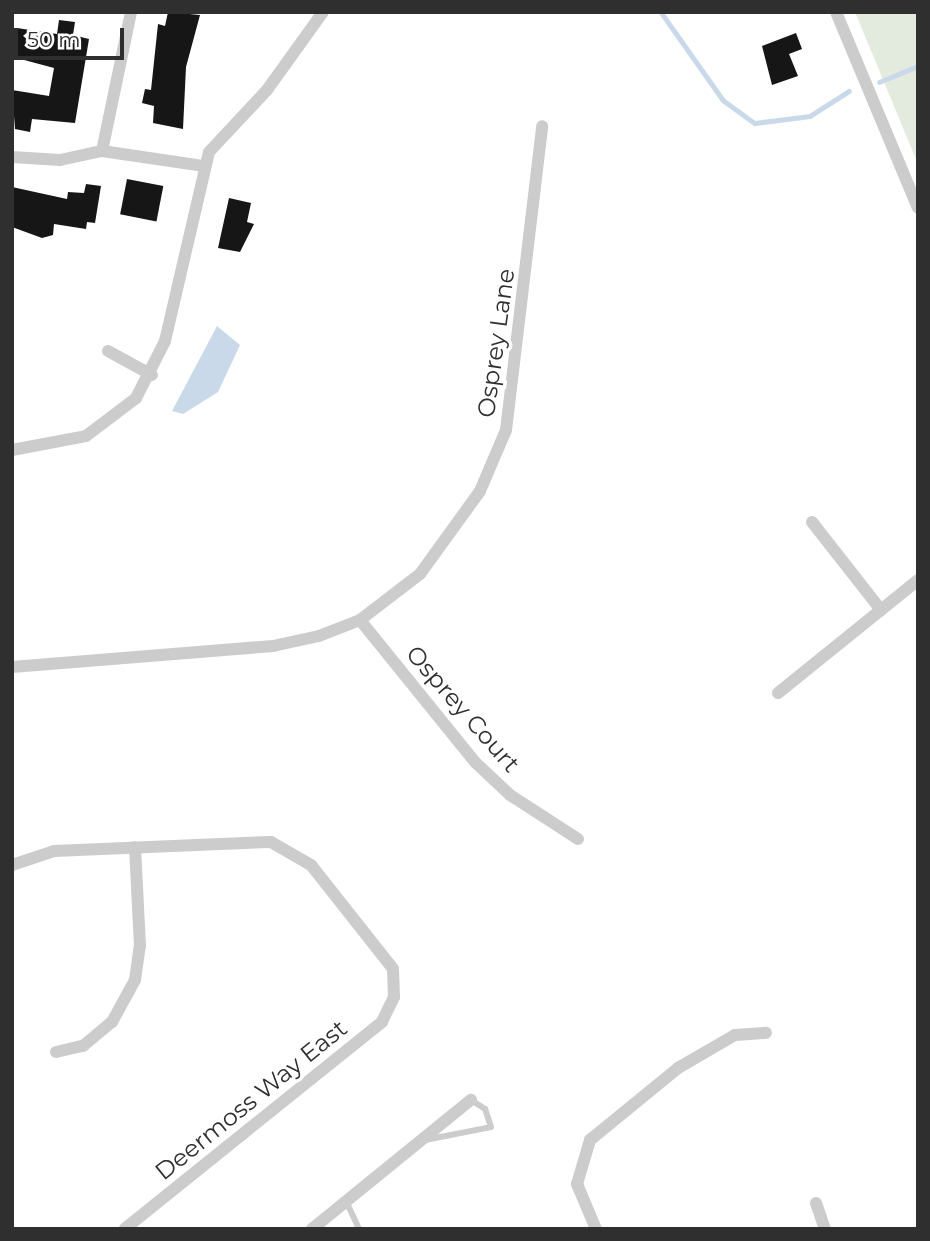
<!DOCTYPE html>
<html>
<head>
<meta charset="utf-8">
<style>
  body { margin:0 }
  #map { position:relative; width:930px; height:1241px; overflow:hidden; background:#fff; font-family:Montserrat,sans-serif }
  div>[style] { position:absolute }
  .green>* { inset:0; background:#e2ebdd }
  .water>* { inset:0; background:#cad9ea }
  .stream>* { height:4.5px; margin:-2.25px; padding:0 2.25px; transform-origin:2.25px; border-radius:2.25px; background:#cad9ea }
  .building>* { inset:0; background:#161616; transform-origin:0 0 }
  .lane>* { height:6px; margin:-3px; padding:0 3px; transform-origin:3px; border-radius:3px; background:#ccc }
  .street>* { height:12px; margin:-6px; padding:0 6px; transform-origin:6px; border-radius:6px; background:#ccc }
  span { translate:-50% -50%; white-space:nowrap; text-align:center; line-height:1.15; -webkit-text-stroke:7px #fff; paint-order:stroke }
  .street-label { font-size:24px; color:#2f2f2f }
  .frame { position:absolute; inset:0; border:14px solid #2f2f2f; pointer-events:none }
  .scale { position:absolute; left:14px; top:28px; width:110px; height:32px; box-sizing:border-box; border:4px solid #2f2f2f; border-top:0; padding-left:9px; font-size:21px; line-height:24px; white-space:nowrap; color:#2f2f2f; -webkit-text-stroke:5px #fff; paint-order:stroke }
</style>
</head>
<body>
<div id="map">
  <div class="green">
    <i style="clip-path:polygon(855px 12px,918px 12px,918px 164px)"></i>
  </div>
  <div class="water">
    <i style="clip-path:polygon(217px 326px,240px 345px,218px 392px,183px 414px,172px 411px)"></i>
  </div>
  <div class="stream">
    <i style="left:661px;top:12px;width:108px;rotate:54.8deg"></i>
    <i style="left:723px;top:100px;width:39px;rotate:36deg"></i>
    <i style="left:755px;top:123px;width:55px;rotate:-7.3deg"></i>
    <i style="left:810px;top:116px;width:46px;rotate:-32.7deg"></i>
    <i style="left:879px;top:82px;width:42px;rotate:-22.3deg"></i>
  </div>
  <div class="building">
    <i style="clip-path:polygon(168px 12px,200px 15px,186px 67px,183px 129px,153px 123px,154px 106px,142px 103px,145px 89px,151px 90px,158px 24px,165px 26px)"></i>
    <i style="clip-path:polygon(59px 20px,75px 22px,73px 35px,89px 39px,75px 123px,32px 119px,30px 132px,15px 129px,12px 90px,49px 96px,54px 68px,13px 57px,17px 28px,57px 34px)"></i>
    <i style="clip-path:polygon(796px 33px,802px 49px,789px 54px,798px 76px,772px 85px,762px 46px)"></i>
    <i style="left:127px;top:179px;width:37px;height:36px;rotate:11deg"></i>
    <i style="clip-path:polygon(86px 184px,101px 186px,95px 223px,87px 222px,86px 229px,54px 224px,53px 235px,42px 238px,12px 227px,12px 187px,67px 199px,68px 192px,84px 193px)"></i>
    <i style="clip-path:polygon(229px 198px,251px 203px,247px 222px,254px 224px,240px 252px,218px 248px)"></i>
  </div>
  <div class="lane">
    <i style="left:425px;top:1140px;width:67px;rotate:-11.1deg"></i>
    <i style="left:491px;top:1127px;width:19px;rotate:-108deg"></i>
    <i style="left:485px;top:1109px;width:17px;rotate:-147deg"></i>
    <i style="left:346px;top:1201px;width:31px;rotate:65deg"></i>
  </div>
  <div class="street">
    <i style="left:836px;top:12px;width:212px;rotate:67.3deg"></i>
    <i style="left:102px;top:151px;width:142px;rotate:-78.2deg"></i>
    <i style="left:12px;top:157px;width:48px;rotate:3.6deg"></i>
    <i style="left:60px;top:160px;width:43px;rotate:-12.1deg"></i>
    <i style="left:102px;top:151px;width:102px;rotate:8.4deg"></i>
    <i style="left:108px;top:351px;width:50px;rotate:28.6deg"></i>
    <i style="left:12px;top:450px;width:75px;rotate:-10.7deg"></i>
    <i style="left:86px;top:436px;width:63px;rotate:-37.2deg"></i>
    <i style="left:136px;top:398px;width:64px;rotate:-63deg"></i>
    <i style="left:165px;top:341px;width:194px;rotate:-76.9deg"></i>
    <i style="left:209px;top:152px;width:85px;rotate:-46.9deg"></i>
    <i style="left:267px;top:90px;width:96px;rotate:-54.3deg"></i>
    <i style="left:812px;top:522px;width:112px;rotate:51.9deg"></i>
    <i style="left:360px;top:620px;width:184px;rotate:51deg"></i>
    <i style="left:476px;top:763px;width:47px;rotate:43.3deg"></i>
    <i style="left:510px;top:795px;width:81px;rotate:32.9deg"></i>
    <i style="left:12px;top:667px;width:262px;rotate:-4.6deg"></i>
    <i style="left:273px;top:646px;width:47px;rotate:-12.3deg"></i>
    <i style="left:319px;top:636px;width:44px;rotate:-21.3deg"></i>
    <i style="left:360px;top:620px;width:76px;rotate:-37.5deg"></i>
    <i style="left:420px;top:574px;width:102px;rotate:-54.1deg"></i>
    <i style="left:480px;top:491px;width:66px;rotate:-66.9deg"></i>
    <i style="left:506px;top:430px;width:306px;rotate:-83.2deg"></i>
    <i style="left:778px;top:693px;width:180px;rotate:-38.9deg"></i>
    <i style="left:12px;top:865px;width:44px;rotate:-18.4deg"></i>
    <i style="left:54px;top:851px;width:217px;rotate:-2.4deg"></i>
    <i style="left:271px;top:842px;width:46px;rotate:29.9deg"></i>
    <i style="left:311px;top:865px;width:132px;rotate:51.7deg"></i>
    <i style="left:393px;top:969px;width:28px;rotate:88deg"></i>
    <i style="left:394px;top:997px;width:28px;rotate:116deg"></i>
    <i style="left:382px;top:1022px;width:330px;rotate:141.2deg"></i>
    <i style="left:56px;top:1052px;width:28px;rotate:-13deg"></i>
    <i style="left:83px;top:1046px;width:38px;rotate:-40deg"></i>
    <i style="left:112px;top:1022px;width:48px;rotate:-61.3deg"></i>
    <i style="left:135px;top:980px;width:34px;rotate:-82deg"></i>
    <i style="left:140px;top:946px;width:99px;rotate:-92.9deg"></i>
    <i style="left:816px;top:1203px;width:28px;rotate:71deg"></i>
    <i style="left:312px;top:1229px;width:205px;rotate:-39.1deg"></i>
    <i style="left:596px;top:1229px;width:49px;rotate:-112.9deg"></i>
    <i style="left:577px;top:1184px;width:46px;rotate:-73.5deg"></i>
    <i style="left:590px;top:1140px;width:114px;rotate:-39.3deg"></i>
    <i style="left:678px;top:1068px;width:66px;rotate:-30.1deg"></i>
    <i style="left:735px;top:1035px;width:31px;rotate:-4deg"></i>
  </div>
  <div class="street-label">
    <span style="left:496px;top:343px;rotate:-82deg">Osprey Lane</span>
    <span style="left:463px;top:709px;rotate:49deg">Osprey Court</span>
    <span style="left:251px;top:1100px;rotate:-39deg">Deermoss Way East</span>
  </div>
  <div class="frame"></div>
  <div class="scale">50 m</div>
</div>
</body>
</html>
